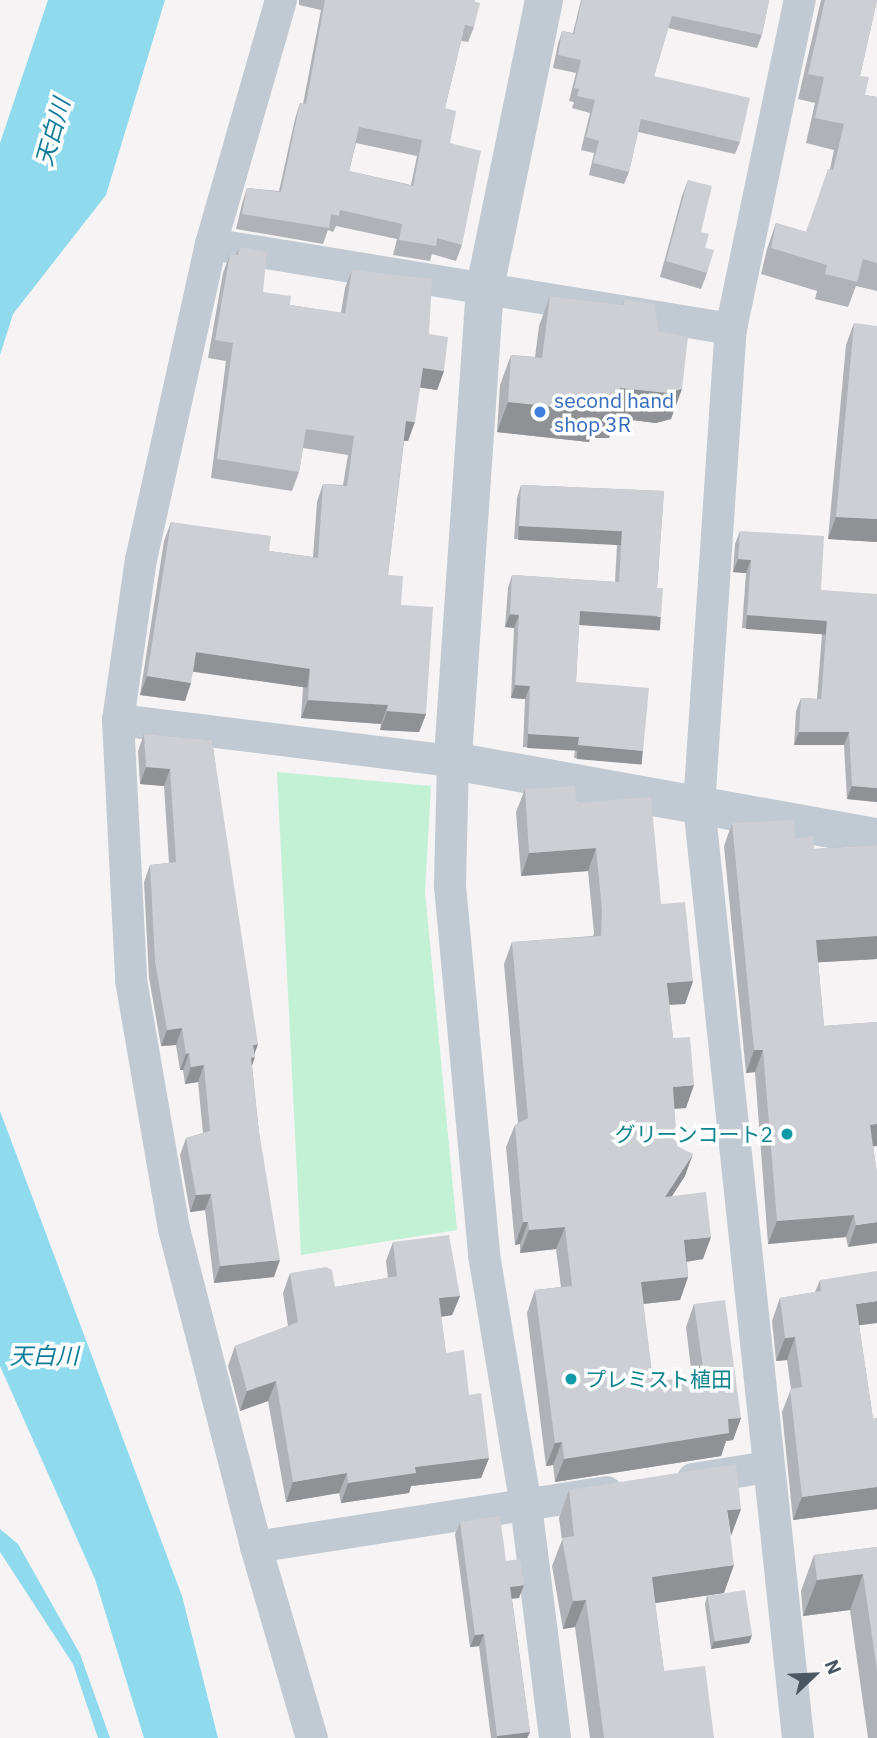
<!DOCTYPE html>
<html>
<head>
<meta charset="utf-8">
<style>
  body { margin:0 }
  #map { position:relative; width:877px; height:1738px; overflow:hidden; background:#f5f3f3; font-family:"IBM Plex Sans","Noto Sans JP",sans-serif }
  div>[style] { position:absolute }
  .green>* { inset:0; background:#c3f1d5 }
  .water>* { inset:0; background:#90daee }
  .minor>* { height:32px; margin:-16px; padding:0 16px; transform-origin:16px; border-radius:16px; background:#c1cad2 }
  .tertiary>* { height:38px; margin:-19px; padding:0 19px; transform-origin:19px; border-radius:19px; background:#c1cad2 }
  .wall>* { inset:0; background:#b0b2b7 }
  .shaded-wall>* { inset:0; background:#909195; transform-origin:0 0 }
  .building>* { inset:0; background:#cdcfd5; transform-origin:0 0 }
  .dots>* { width:19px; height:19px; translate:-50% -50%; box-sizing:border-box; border:4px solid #fff; border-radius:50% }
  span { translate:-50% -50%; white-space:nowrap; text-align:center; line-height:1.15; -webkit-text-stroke:7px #fff; paint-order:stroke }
  .shop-label { font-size:21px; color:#366cbe }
  .left { translate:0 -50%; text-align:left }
  .culture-label { font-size:21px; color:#0d838f }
  .right { translate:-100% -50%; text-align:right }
  .water-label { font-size:23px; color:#0c7c9b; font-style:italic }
  .north { position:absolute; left:779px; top:1640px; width:70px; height:70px; -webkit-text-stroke:5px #fff; paint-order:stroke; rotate:67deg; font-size:19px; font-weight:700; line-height:28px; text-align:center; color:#4a5661 }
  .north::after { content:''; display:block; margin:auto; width:24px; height:32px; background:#4a5661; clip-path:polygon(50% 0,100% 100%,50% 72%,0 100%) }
</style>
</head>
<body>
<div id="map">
  <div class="green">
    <i style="clip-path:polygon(277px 772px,431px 786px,425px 891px,457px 1230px,301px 1255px)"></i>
  </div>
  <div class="water">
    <i style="clip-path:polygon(48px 0,165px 0,106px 195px,13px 314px,0 355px,0 143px)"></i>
    <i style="clip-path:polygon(0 1111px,182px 1596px,218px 1738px,144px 1738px,95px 1579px,0 1366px)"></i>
    <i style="clip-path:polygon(0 1529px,18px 1544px,80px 1654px,110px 1738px,98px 1738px,73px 1664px,0 1552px)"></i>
  </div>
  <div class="minor">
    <i style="left:281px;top:0;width:254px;rotate:106deg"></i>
    <i style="left:211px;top:244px;width:323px;rotate:102.5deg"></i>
    <i style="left:141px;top:559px;width:163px;rotate:98.1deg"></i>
    <i style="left:118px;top:720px;width:260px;rotate:87.1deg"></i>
    <i style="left:131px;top:980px;width:253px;rotate:80.2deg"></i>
    <i style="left:174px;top:1229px;width:328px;rotate:75.5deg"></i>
    <i style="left:256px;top:1547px;width:199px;rotate:73.7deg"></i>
    <i style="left:211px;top:244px;width:527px;rotate:9.28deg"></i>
    <i style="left:118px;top:720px;width:337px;rotate:7deg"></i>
    <i style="left:453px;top:761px;width:125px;rotate:91.4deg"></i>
    <i style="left:450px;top:886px;width:371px;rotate:84.7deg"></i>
    <i style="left:484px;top:1255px;width:254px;rotate:80.5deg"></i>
    <i style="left:526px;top:1505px;width:235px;rotate:82.9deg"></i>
    <i style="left:693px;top:1479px;width:76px;rotate:-9.1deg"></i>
    <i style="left:256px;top:1547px;width:355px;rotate:-8.9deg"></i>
    <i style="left:798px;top:1738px;width:937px;rotate:-96.06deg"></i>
    <i style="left:699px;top:806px;width:478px;rotate:-86.2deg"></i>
    <i style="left:731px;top:329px;width:336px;rotate:-78.2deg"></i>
  </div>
  <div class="tertiary">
    <i style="left:544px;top:0;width:293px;rotate:101.6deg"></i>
    <i style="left:485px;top:287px;width:475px;rotate:93.9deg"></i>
    <i style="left:453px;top:761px;width:431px;rotate:10.2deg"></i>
  </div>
  <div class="wall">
    <i style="clip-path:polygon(evenodd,299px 0,475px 0,474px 27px,468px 42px,461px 41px,445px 108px,462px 245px,456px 261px,432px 254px,430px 261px,393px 255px,397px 239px,336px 226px,333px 232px,328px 230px,323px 244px,236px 229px,242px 204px,247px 188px,279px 191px,295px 119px,300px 103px,303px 104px,321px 10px,299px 5px,299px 0,356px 143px,417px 156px,411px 185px,349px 171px,356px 143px)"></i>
    <i style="clip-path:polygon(581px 0,769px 0,762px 35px,757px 48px,668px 28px,654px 76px,740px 142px,735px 154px,638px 132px,629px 172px,624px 184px,589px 175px,594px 153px,581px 150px,590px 113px,572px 108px,574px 102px,569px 101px,576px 73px,553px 68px,558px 44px,562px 31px,573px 33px)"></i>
    <i style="clip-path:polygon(821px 0,877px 0,860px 76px,865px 95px,877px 97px,877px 291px,856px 286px,848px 307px,815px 299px,817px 291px,761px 274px,767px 249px,776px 223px,806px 232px,830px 169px,834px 150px,806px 143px,815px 103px,798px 99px)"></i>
    <i style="clip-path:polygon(688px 180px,705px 248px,707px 273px,701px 289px,660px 277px,682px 196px)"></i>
    <i style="clip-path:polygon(239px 247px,263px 292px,290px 305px,341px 313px,345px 288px,352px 270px,429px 334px,444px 371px,437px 390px,420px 387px,408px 441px,404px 441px,388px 575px,401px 605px,426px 714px,419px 732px,380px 730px,381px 724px,301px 718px,303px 687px,193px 671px,185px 701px,140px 695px,164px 541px,171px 522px,269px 551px,313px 557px,317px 502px,323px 484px,343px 485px,348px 455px,303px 448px,299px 472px,292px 491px,211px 478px,226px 361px,208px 358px,223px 273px,230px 254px,236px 255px)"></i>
    <i style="clip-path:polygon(550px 296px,622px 305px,624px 299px,658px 331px,671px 419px,656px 423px,616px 418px,609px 438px,590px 438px,589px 442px,497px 432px,500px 385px,511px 355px,535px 357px,539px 326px)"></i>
    <i style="clip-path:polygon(854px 323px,877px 542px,828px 539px,846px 345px)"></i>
    <i style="clip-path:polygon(521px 485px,664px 491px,657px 588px,657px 629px,579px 624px,576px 682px,643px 751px,638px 764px,574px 758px,575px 750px,523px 747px,525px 699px,511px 698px,514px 628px,505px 627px,508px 588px,512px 575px,615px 582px,617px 544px,514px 539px,517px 498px)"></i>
    <i style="clip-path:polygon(740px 531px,821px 590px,877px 802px,847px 799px,844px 745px,794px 745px,796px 711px,801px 698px,817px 699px,822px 634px,742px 628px,746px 573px,733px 572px,735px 544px)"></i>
    <i style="clip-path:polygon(144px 734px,212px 740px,255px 1052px,252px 1066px,274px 1277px,214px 1283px,205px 1210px,190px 1212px,180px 1155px,186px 1138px,203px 1133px,198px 1082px,185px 1084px,183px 1070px,180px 1070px,176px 1045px,161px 1046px,149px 978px,144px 882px,150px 865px,169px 863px,164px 786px,140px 784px,138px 751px)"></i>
    <i style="clip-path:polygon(525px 789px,576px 803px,661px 904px,693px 981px,685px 1004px,669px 1005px,673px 1038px,686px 1108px,674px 1109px,677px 1146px,685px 1176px,672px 1196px,703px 1259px,687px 1262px,688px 1277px,680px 1300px,643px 1304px,653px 1382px,692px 1377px,686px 1327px,694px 1304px,741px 1418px,733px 1440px,726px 1441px,721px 1456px,555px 1482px,553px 1465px,546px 1466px,527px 1313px,535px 1290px,561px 1287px,556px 1249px,520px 1253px,520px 1244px,515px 1245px,506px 1147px,515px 1125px,518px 1123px,504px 964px,512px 942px,593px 936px,594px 933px,588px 871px,521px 876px,516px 812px)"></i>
    <i style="clip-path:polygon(732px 823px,795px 839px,814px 849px,877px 845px,877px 959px,818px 962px,824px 1026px,877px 1022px,877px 1146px,873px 1146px,877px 1174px,848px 1247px,846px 1237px,768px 1244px,755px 1072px,746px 1073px,724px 846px)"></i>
    <i style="clip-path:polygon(393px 1242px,460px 1296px,452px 1315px,441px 1317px,446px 1353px,469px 1395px,489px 1458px,481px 1478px,411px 1486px,409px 1493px,341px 1503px,339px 1493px,286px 1502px,268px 1401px,240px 1411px,228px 1366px,235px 1346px,288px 1326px,283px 1293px,290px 1273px,335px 1287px,388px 1278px,386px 1261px)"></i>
    <i style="clip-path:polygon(820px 1280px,859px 1325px,873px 1419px,877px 1418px,877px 1509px,793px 1520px,782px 1412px,791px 1389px,787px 1360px,776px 1361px,772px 1321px,780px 1298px,815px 1292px)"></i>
    <i style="clip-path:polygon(569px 1490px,730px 1536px,724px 1593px,655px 1603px,664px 1671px,714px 1738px,590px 1738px,575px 1627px,563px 1629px,552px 1566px,562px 1540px,559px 1518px)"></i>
    <i style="clip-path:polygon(460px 1522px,506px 1561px,519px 1598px,512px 1599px,530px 1732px,527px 1738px,491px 1738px,479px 1646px,470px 1647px,455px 1534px)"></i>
    <i style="clip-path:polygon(877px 1547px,877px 1738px,868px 1738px,850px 1610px,803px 1616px,801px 1591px,814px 1555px)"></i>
    <i style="clip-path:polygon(707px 1596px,752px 1635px,749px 1643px,711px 1649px,705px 1604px)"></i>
  </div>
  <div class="shaded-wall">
    <i style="clip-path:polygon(423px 368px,444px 371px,437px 390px,416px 387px)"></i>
    <i style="clip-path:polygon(620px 388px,682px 389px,671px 419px,656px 423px,616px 418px,609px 438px,590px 438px,589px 442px,497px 432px,508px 402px,600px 408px)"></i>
    <i style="clip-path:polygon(406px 421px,415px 422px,408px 441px,399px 440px)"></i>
    <i style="clip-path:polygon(836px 517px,877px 519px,877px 542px,828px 539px)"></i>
    <i style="left:519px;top:526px;width:103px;height:14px;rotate:3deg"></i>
    <i style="clip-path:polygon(738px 559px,751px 560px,746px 573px,733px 572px)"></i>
    <i style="left:580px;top:611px;width:81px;height:14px;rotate:4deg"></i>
    <i style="clip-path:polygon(510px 614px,519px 615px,514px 628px,505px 627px)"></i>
    <i style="left:747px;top:615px;width:80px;height:14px;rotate:4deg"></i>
    <i style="left:196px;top:652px;width:115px;height:20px;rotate:8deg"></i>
    <i style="clip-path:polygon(147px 676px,191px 683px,185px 701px,140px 695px)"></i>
    <i style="clip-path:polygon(515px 685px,530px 686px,525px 699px,511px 698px)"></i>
    <i style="clip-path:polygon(308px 700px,388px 705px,381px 724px,301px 718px)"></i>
    <i style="clip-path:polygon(387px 711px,426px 714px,419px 732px,380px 730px)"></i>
    <i style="clip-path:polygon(799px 732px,849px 732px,844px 745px,794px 745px)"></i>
    <i style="left:528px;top:734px;width:51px;height:14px;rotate:3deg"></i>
    <i style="left:578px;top:745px;width:65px;height:14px;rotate:5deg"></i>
    <i style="clip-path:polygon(146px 767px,170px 769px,164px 786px,140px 784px)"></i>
    <i style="clip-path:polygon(852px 786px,877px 788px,877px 802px,847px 799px)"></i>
    <i style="clip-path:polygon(596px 848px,588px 871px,521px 876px,529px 853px)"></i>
    <i style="clip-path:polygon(877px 936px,877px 959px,808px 963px,816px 940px)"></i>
    <i style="clip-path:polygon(693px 981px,685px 1004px,659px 1005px,667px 983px)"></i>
    <i style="clip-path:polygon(182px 1028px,176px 1045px,161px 1046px,167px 1030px)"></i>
    <i style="clip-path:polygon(258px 1044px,253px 1058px,255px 1057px,249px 1074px,253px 1045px)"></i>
    <i style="clip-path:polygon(754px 1050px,763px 1050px,755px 1072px,746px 1073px)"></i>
    <i style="clip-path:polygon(189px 1053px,183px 1070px,180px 1070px,186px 1054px)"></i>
    <i style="clip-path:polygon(204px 1065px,198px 1082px,185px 1084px,191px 1067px)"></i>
    <i style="clip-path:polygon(694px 1085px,686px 1108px,664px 1109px,673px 1087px)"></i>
    <i style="clip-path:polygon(877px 1124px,877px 1146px,861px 1148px,870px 1125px)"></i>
    <i style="clip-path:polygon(693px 1154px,685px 1176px,657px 1219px,665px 1197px)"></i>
    <i style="clip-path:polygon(211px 1194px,205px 1210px,190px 1212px,196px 1195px)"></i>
    <i style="clip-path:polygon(854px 1215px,846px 1237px,768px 1244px,777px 1221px)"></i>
    <i style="clip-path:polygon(523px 1222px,528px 1222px,520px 1244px,515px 1245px)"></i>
    <i style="clip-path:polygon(877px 1222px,877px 1243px,848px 1247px,856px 1225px)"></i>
    <i style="clip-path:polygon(565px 1227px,556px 1249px,520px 1253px,529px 1230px)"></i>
    <i style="clip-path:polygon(711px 1237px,703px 1259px,676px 1263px,684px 1240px)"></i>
    <i style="clip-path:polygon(280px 1260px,274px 1277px,214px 1283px,220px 1266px)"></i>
    <i style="clip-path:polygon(688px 1277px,680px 1300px,632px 1305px,641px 1282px)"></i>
    <i style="clip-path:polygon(460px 1296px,452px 1315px,432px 1318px,439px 1298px)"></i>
    <i style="clip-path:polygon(877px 1301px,877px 1323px,847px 1327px,856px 1304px)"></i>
    <i style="clip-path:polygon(795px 1337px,787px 1360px,776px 1361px,785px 1338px)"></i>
    <i style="clip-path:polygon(276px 1381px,268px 1401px,240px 1411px,247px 1391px)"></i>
    <i style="clip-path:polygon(741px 1418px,733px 1440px,726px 1441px,721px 1456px,555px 1482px,564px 1459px,728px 1419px)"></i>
    <i style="clip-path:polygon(562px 1442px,553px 1465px,546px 1466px,555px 1443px)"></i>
    <i style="clip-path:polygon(489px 1458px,481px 1478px,411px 1486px,409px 1493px,341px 1503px,348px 1483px,415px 1467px)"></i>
    <i style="clip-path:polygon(347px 1473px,339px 1493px,286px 1502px,293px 1482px)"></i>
    <i style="clip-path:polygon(877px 1487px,877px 1509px,793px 1520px,802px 1497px)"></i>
    <i style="clip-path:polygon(741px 1509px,731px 1536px,727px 1510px)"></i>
    <i style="clip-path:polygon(734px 1565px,724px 1593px,642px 1605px,652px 1577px)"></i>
    <i style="clip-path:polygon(863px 1574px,850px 1610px,803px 1616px,817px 1580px)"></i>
    <i style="clip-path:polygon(524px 1585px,519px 1598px,506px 1599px,510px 1587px)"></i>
    <i style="clip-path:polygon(586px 1600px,575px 1627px,563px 1629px,573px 1601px)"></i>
    <i style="clip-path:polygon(484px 1634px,479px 1646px,470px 1647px,475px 1635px)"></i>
    <i style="clip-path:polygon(752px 1635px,749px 1643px,711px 1649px,714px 1641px)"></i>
    <i style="clip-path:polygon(530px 1732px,527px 1738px,497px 1738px,497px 1736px)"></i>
  </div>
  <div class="building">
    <i style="clip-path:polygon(evenodd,325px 0,475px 0,475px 2px,480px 3px,474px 27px,465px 25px,445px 108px,456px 111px,450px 143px,481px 151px,462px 245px,437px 238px,436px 246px,399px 240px,402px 224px,340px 210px,339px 216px,331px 214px,329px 228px,242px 214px,247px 188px,281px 192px,300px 103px,306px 104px,325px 0,359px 127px,422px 140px,413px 186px,349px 171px,359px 127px)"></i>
    <i style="clip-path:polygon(582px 0,769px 0,762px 35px,672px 16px,654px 76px,750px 98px,740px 142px,641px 119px,629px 172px,593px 163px,599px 141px,586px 137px,595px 100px,577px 96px,579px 89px,574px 88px,581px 60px,558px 55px,562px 31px,574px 34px)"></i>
    <i style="clip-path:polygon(825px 0,877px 0,860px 76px,869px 77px,865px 95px,877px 97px,877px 263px,863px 259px,857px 282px,825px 274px,827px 265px,771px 248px,776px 223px,806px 232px,828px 169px,833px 170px,844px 124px,815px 118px,824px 77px,808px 74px)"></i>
    <i style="clip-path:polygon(688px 180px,712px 186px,701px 232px,709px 234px,705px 248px,714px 250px,707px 273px,666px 261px)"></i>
    <i style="clip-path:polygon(239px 247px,267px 252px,263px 292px,291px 296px,290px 305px,345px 313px,352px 270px,432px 279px,429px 334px,448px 337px,444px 371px,423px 368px,415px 422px,406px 421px,388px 575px,403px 576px,401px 605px,433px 607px,426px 714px,387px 711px,388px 705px,308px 700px,310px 669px,196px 652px,191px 683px,147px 676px,171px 522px,271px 536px,269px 551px,318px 558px,323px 484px,347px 486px,354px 436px,306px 429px,299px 472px,217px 459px,233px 343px,215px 340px,230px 254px,238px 255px)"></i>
    <i style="clip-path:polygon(550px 296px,623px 305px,624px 299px,655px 304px,658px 331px,688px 337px,682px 389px,667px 393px,620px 388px,619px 408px,600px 408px,600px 412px,508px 402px,511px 355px,542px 358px)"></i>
    <i style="clip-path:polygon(854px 323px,877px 326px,877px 519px,836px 517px)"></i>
    <i style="clip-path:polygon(521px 485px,664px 491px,657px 588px,663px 588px,661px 616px,580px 611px,576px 682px,649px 688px,643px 751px,578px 745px,579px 737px,528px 734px,530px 686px,515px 685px,519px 615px,510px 614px,512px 575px,619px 582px,622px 531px,519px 526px)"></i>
    <i style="clip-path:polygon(740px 531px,824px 536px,821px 590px,877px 594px,877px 788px,852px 786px,849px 732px,799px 732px,801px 698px,821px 699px,827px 621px,747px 615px,751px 560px,738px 559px)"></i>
    <i style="clip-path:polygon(144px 734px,212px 740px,258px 1044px,253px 1045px,255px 1057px,251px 1058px,258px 1125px,280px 1260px,220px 1266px,211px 1194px,196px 1195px,186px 1138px,210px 1131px,204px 1065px,191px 1067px,189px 1053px,186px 1054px,182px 1028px,167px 1030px,155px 961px,150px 865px,176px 862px,170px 769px,146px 767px)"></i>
    <i style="clip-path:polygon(575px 786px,576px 803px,651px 797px,661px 904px,685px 902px,693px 981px,667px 983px,673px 1038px,690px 1037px,694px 1085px,673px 1087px,677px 1146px,693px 1154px,665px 1197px,706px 1192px,711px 1237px,684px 1240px,688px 1277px,641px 1282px,653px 1382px,704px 1375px,694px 1304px,725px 1300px,741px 1418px,728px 1419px,729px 1433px,564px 1459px,562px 1442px,555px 1443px,535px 1290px,572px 1286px,565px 1227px,529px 1230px,528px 1222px,523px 1222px,515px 1125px,528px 1118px,512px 942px,601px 936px,602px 910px,596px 848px,529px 853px,525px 789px)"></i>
    <i style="clip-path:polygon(794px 820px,795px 839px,813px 836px,814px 849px,877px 845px,877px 936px,816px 940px,824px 1026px,877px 1022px,877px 1124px,870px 1125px,877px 1174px,877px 1222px,856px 1225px,854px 1215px,777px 1221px,763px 1050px,754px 1050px,732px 823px)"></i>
    <i style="clip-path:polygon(449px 1235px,460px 1296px,439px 1298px,446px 1353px,464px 1350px,469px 1395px,481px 1393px,489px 1458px,415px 1467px,416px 1473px,348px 1483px,347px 1473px,293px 1482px,276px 1381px,247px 1391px,235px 1346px,298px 1322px,290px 1273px,326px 1267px,332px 1270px,335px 1287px,397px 1276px,393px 1242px)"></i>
    <i style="clip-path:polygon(877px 1271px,877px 1301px,856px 1304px,873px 1419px,877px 1418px,877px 1487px,802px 1497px,790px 1389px,802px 1387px,795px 1337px,785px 1338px,780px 1298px,821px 1291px,820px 1280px)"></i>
    <i style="clip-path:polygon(736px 1464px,741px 1509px,727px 1510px,734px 1565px,652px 1577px,664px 1671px,705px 1666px,714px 1738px,604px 1738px,586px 1600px,573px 1601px,562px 1538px,574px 1536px,569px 1490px)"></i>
    <i style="clip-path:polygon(500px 1516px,506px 1561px,520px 1559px,524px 1585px,510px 1587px,530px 1732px,497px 1736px,484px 1634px,475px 1635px,460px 1522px)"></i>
    <i style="clip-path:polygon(877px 1547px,877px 1671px,863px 1574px,817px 1580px,814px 1555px)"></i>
    <i style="left:745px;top:1590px;width:46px;height:38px;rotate:81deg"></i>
  </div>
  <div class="dots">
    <i style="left:540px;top:412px;background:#3f7fe0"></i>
    <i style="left:787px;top:1134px;background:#0f9aa8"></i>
    <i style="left:571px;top:1379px;background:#0f9aa8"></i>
  </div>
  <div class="shop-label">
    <span class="left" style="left:554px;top:412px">second hand<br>shop 3R</span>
  </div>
  <div class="culture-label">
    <span class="right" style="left:773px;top:1134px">グリーンコート2</span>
    <span class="left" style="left:585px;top:1379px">プレミスト植田</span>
  </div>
  <div class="water-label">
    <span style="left:52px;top:132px;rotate:-74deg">天白川</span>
    <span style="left:44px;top:1355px">天白川</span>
  </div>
  <div class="north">N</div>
</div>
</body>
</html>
